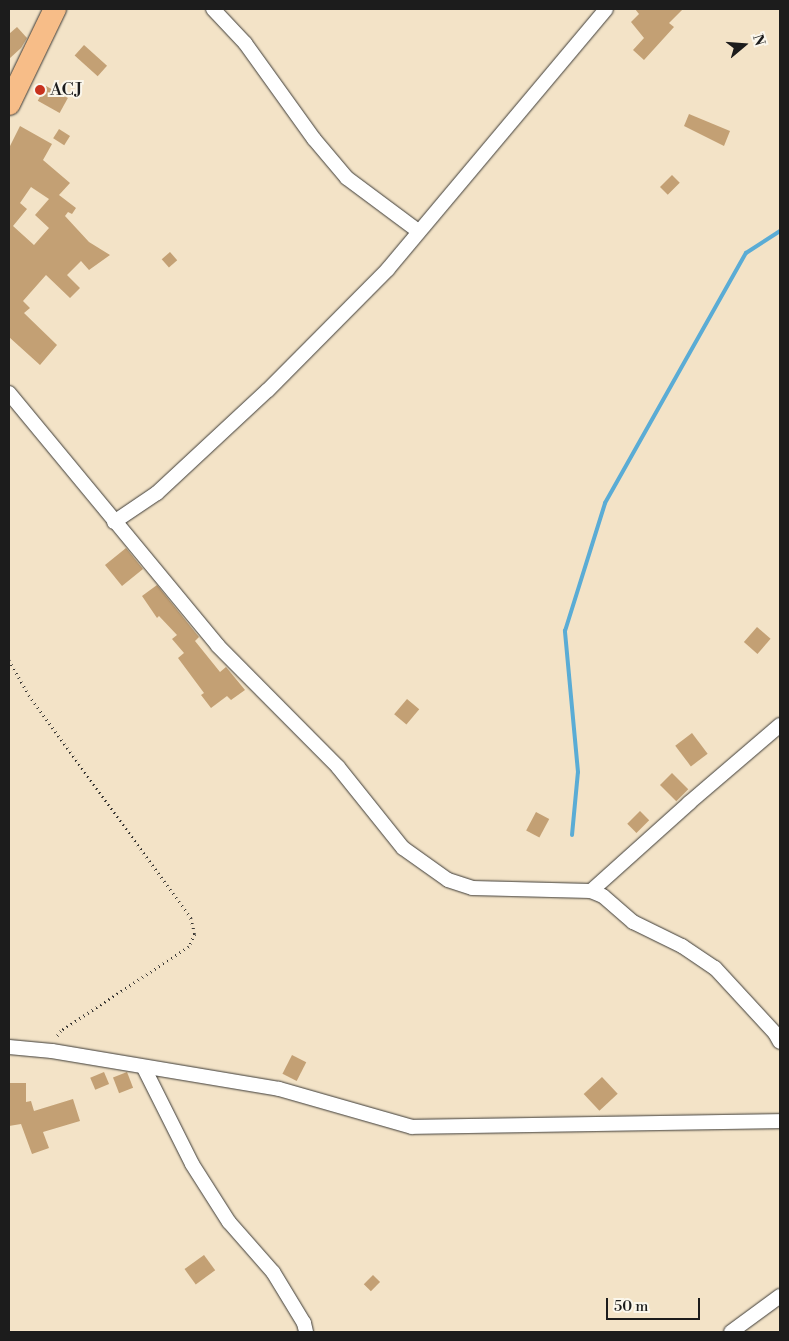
<!DOCTYPE html>
<html>
<head>
<meta charset="utf-8">
<style>
  body { margin:0 }
  #map { position:relative; width:789px; height:1341px; overflow:hidden; background:#f3e3c7; font-family:"Libre Bodoni",serif }
  div>[style] { position:absolute }
  .stream>* { height:4px; margin:-2px; padding:0 2px; transform-origin:2px; border-radius:2px; background:#5aacd5 }
  .building>* { inset:0; background:#c3a074; transform-origin:0 0 }
  .path>* { height:2.5px; margin-top:-1.25px; transform-origin:0; background:repeating-linear-gradient(90deg,#3c3a36 0 1px,transparent 0 5px) }
  .roads { filter:drop-shadow(0 0 1px #3c3a36) drop-shadow(0 0 1px #3c3a36) }
  .street>* { height:14px; margin:-7px; padding:0 7px; transform-origin:7px; border-radius:7px; background:#fff }
  .primary>* { height:22px; margin:-11px; padding:0 11px; transform-origin:11px; border-radius:11px; background:#f7bd88 }
  .dots>* { width:14px; height:14px; translate:-50% -50%; box-sizing:border-box; border:2px solid #fbf7ec; border-radius:50% }
  span { translate:-50% -50%; white-space:nowrap; text-align:center; line-height:1.15; -webkit-text-stroke:4px #fbf7ec; paint-order:stroke }
  .poi-label { font-size:18px; color:#1c1c1c }
  .left { translate:0 -50%; text-align:left }
  .frame { position:absolute; inset:0; border:10px solid #1c1c1c; pointer-events:none }
  .north { position:absolute; left:719px; top:20px; width:50px; height:50px; -webkit-text-stroke:4px #fbf7ec; paint-order:stroke; rotate:72deg; font-size:14px; font-weight:700; line-height:20px; text-align:center; color:#1c1c1c }
  .north::after { content:''; display:block; margin:auto; width:18px; height:22px; background:#1c1c1c; clip-path:polygon(50% 0,100% 100%,50% 72%,0 100%) }
  .scale { position:absolute; left:606px; top:1298px; width:94px; height:22px; box-sizing:border-box; border:2px solid #1c1c1c; border-top:0; padding-left:6px; font-size:15px; line-height:18px; white-space:nowrap; color:#1c1c1c; -webkit-text-stroke:4px #fbf7ec; paint-order:stroke }
</style>
</head>
<body>
<div id="map">
  <div class="stream">
    <i style="left:572px;top:835px;width:63px;rotate:-84.6deg"></i>
    <i style="left:578px;top:772px;width:142px;rotate:-95.3deg"></i>
    <i style="left:565px;top:631px;width:134px;rotate:-72.6deg"></i>
    <i style="left:605px;top:503px;width:287px;rotate:-60.6deg"></i>
    <i style="left:746px;top:253px;width:40px;rotate:-32.9deg"></i>
  </div>
  <div class="building">
    <i style="clip-path:polygon(635px 9px,683px 9px,669px 23px,674px 27px,644px 60px,633px 50px,644px 38px,631px 22px,639px 14px)"></i>
    <i style="clip-path:polygon(17px 27px,27px 38px,21px 48px,9px 59px,9px 34px)"></i>
    <i style="left:84px;top:45px;width:31px;height:14px;rotate:42deg"></i>
    <i style="left:46px;top:86px;width:25px;height:17px;rotate:29deg"></i>
    <i style="clip-path:polygon(689px 114px,730px 131px,724px 146px,684px 126px)"></i>
    <i style="clip-path:polygon(evenodd,20px 126px,52px 144px,43px 160px,70px 183px,59px 195px,76px 208px,72px 214px,68px 212px,65px 216px,89px 242px,110px 255px,89px 270px,81px 261px,67px 275px,80px 288px,70px 298px,46px 275px,23px 301px,30px 308px,24px 313px,57px 345px,40px 365px,9px 337px,9px 148px,20px 126px,31px 187px,49px 199px,35px 215px,49px 228px,34px 245px,13px 226px,27px 209px,20px 203px,31px 187px)"></i>
    <i style="left:59px;top:129px;width:13px;height:11px;rotate:32deg"></i>
    <i style="left:672px;top:175px;width:11px;height:17px;rotate:45deg"></i>
    <i style="left:170px;top:252px;width:11px;height:11px;rotate:49deg"></i>
    <i style="left:126px;top:548px;width:27px;height:27px;rotate:51deg"></i>
    <i style="clip-path:polygon(157px 585px,199px 637px,195px 641px,220px 672px,226px 667px,245px 690px,231px 700px,227px 696px,211px 708px,201px 695px,204px 693px,178px 658px,184px 653px,172px 639px,177px 635px,159px 616px,157px 618px,142px 596px)"></i>
    <i style="left:757px;top:627px;width:18px;height:20px;rotate:41deg"></i>
    <i style="left:407px;top:699px;width:16px;height:20px;rotate:40deg"></i>
    <i style="left:692px;top:733px;width:26px;height:21px;rotate:53deg"></i>
    <i style="left:672px;top:773px;width:23px;height:17px;rotate:45deg"></i>
    <i style="left:640px;top:811px;width:13px;height:18px;rotate:45deg"></i>
    <i style="left:536px;top:812px;width:15px;height:21px;rotate:28deg"></i>
    <i style="left:292px;top:1055px;width:16px;height:21px;rotate:27deg"></i>
    <i style="left:104px;top:1072px;width:13px;height:15px;rotate:67deg"></i>
    <i style="left:127px;top:1072px;width:17px;height:15px;rotate:69deg"></i>
    <i style="left:602px;top:1077px;width:23px;height:25px;rotate:47deg"></i>
    <i style="clip-path:polygon(9px 1083px,26px 1083px,26px 1102px,31px 1101px,34px 1111px,73px 1099px,80px 1121px,43px 1132px,49px 1148px,32px 1154px,21px 1124px,9px 1126px)"></i>
    <i style="left:204px;top:1255px;width:19px;height:24px;rotate:54deg"></i>
    <i style="left:373px;top:1275px;width:10px;height:13px;rotate:45deg"></i>
  </div>
  <div class="path">
    <i style="left:9px;top:660px;width:40px;rotate:60.3deg"></i>
    <i style="left:29px;top:695px;width:276px;rotate:54deg"></i>
    <i style="left:191px;top:918px;width:16px;rotate:76deg"></i>
    <i style="left:195px;top:934px;width:14px;rotate:115deg"></i>
    <i style="left:189px;top:947px;width:153px;rotate:146.7deg"></i>
    <i style="left:61px;top:1031px;width:9px;rotate:126deg"></i>
  </div>
  <div class="roads">
    <div class="street">
      <i style="left:213px;top:9px;width:47px;rotate:46.7deg"></i>
      <i style="left:245px;top:43px;width:118px;rotate:54.3deg"></i>
      <i style="left:314px;top:139px;width:51px;rotate:49.8deg"></i>
      <i style="left:347px;top:178px;width:89px;rotate:36.7deg"></i>
      <i style="left:9px;top:393px;width:328px;rotate:50.4deg"></i>
      <i style="left:218px;top:646px;width:170px;rotate:45.2deg"></i>
      <i style="left:338px;top:767px;width:104px;rotate:51.3deg"></i>
      <i style="left:403px;top:848px;width:55px;rotate:35.4deg"></i>
      <i style="left:448px;top:880px;width:25px;rotate:18deg"></i>
      <i style="left:472px;top:888px;width:119px;rotate:1.4deg"></i>
      <i style="left:591px;top:891px;width:13px;rotate:23deg"></i>
      <i style="left:603px;top:896px;width:40px;rotate:41deg"></i>
      <i style="left:633px;top:922px;width:55px;rotate:26.1deg"></i>
      <i style="left:682px;top:946px;width:40px;rotate:34deg"></i>
      <i style="left:715px;top:968px;width:88px;rotate:47.3deg"></i>
      <i style="left:775px;top:1033px;width:10px;rotate:61deg"></i>
      <i style="left:114px;top:522px;width:52px;rotate:-34deg"></i>
      <i style="left:157px;top:493px;width:151px;rotate:-42.9deg"></i>
      <i style="left:268px;top:390px;width:170px;rotate:-45.2deg"></i>
      <i style="left:388px;top:269px;width:339px;rotate:-50deg"></i>
      <i style="left:591px;top:891px;width:132px;rotate:-41.9deg"></i>
      <i style="left:689px;top:803px;width:120px;rotate:-40.6deg"></i>
      <i style="left:9px;top:1047px;width:43px;rotate:5.3deg"></i>
      <i style="left:52px;top:1051px;width:230px;rotate:9.5deg"></i>
      <i style="left:279px;top:1089px;width:138px;rotate:15.9deg"></i>
      <i style="left:412px;top:1127px;width:368px;rotate:-0.9deg"></i>
      <i style="left:144px;top:1068px;width:107px;rotate:63.4deg"></i>
      <i style="left:192px;top:1164px;width:69px;rotate:57.5deg"></i>
      <i style="left:229px;top:1222px;width:67px;rotate:48.7deg"></i>
      <i style="left:273px;top:1272px;width:60px;rotate:58.7deg"></i>
      <i style="left:304px;top:1323px;width:9px;rotate:77deg"></i>
      <i style="left:731px;top:1332px;width:61px;rotate:-36.3deg"></i>
    </div>
    <div class="primary">
      <i style="left:9px;top:104px;width:106px;rotate:-64.2deg"></i>
    </div>
  </div>
  <div class="dots">
    <i style="left:40px;top:90px;background:#c8321e"></i>
  </div>
  <div class="poi-label">
    <span class="left" style="left:50px;top:90px">ACJ</span>
  </div>
  <div class="frame"></div>
  <div class="north">N</div>
  <div class="scale">50 m</div>
</div>
</body>
</html>
